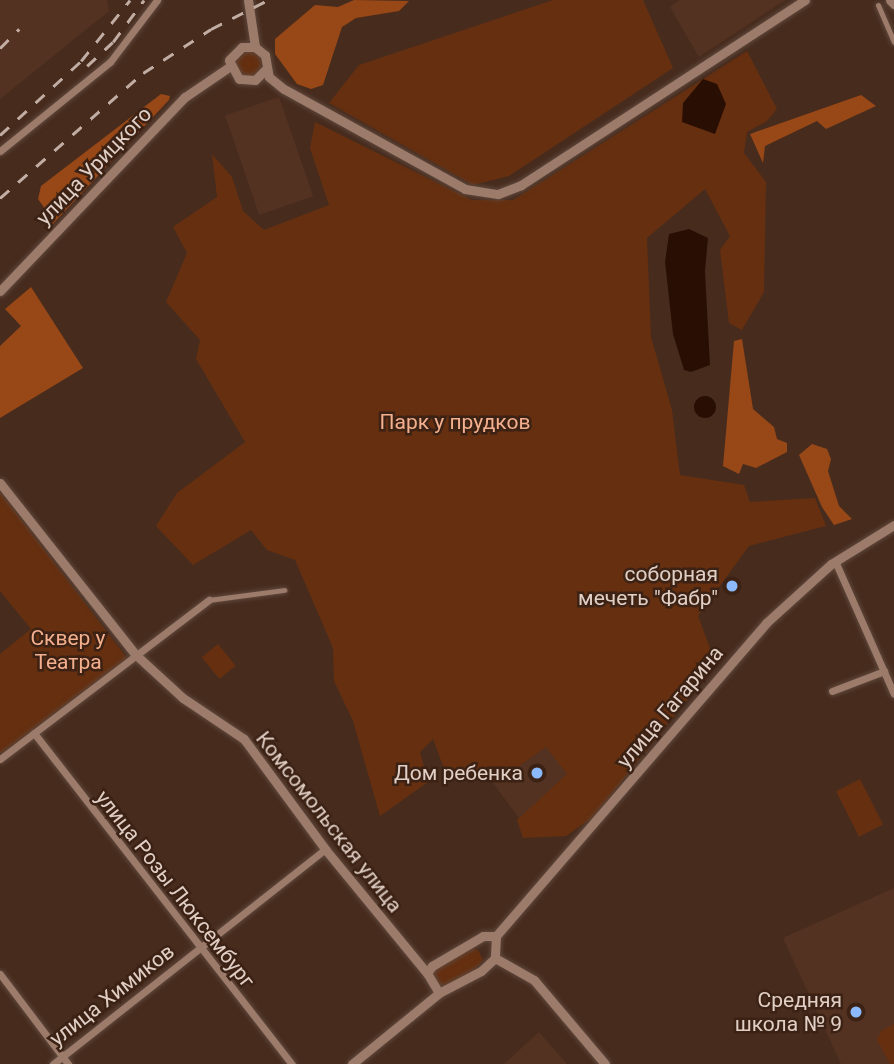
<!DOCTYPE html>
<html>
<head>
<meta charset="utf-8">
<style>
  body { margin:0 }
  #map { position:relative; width:894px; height:1064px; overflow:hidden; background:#472c1e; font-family:Roboto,sans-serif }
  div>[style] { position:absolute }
  .built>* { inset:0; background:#543221; transform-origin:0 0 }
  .green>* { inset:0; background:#652f10; transform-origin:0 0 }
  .round { border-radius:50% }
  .forest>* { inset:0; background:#984716 }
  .water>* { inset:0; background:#290f03 }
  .roads { filter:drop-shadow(0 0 2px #5f483c) drop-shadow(0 0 2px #5f483c) }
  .pedestrian>* { height:5px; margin:-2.5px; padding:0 2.5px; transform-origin:2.5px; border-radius:2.5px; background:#9c7b6b }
  .minor>* { height:7px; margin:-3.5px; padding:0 3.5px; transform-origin:3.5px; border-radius:3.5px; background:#9c7b6b }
  .tertiary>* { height:9px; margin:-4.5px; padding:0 4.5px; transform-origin:4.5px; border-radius:4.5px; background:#9c7b6b }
  .rail>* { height:2.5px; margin-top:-1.25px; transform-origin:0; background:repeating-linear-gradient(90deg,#c1ada3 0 12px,transparent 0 24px) }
  .dots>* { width:19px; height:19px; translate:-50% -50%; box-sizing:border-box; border:4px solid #3c2214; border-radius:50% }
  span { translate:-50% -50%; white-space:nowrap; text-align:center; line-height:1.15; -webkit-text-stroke:5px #3c2214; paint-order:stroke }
  .street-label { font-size:21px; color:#e1cfc6 }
  .park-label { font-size:21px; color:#f4b08e }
  .poi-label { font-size:21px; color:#e1cfc6 }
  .right { translate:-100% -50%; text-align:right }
</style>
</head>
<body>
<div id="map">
  <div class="built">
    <i style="clip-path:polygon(0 0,107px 0,109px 11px,0 99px)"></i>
    <i style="clip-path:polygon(680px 0,785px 0,699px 57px,670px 7px)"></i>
    <i style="left:279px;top:97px;width:105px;height:57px;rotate:71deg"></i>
    <i style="left:543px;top:712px;width:90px;height:82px;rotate:54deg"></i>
    <i style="clip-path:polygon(894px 888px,894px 1064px,841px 1064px,783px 938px)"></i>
    <i style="clip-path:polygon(539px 1032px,567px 1064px,504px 1064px)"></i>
  </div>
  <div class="green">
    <i style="clip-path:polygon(553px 0,643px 0,673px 68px,509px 176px,473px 185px,329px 103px,359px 65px)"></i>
    <i class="round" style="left:235px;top:50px;width:26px;height:26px"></i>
    <i style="clip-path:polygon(747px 51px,777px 109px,767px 121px,747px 132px,744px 153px,766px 182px,764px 292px,742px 330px,729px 323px,720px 250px,730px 236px,705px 189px,647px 238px,651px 337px,672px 410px,680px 475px,744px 485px,750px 502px,815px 498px,826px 526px,749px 546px,698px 616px,716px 664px,592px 818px,566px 836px,523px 838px,517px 820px,567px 774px,546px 747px,498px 781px,471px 772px,445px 771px,433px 739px,420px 752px,428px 782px,380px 816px,353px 721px,334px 681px,333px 648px,295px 560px,267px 550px,251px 530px,193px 565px,156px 526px,177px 493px,245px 442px,196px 359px,200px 340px,166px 302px,187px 253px,173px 227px,217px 197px,212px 154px,232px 177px,243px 211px,264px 230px,329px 205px,310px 148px,315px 122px,472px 200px,513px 200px)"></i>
    <i style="clip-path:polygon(0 492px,127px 658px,0 754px,0 654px,31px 629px,0 591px)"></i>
    <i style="left:218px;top:644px;width:28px;height:21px;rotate:51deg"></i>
    <i style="left:860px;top:779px;width:51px;height:27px;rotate:63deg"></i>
    <i style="clip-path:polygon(466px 948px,478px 950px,483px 960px,472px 972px,444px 986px,438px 984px,432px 970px)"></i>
    <i style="clip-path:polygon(894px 1024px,894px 1064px,890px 1064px,877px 1040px,881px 1031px)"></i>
  </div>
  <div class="forest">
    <i style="clip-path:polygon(354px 0,409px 1px,399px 11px,356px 18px,342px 27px,323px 85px,311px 89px,297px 84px,275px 54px,275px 39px,315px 5px,338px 7px)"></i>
    <i style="clip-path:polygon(161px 94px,170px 96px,169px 100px,51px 226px,50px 216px,38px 199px,41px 186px)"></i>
    <i style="clip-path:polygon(861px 95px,876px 106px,826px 129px,817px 121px,765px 146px,763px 163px,750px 134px)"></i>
    <i style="clip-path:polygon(31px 287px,83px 368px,0 418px,0 346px,21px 326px,5px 309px)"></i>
    <i style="clip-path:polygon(742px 339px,753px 409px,774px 427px,777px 439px,787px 443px,787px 452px,756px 468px,743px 464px,739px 474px,723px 466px,734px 341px)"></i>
    <i style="clip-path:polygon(812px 444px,827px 449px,831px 459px,828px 471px,839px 506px,852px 519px,834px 525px,822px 507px,799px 455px)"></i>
  </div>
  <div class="water">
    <i style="clip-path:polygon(703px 79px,717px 84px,726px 104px,715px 134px,682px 122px,683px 103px)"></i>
    <i style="clip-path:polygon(689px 229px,708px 238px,705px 271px,710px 365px,691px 372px,684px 370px,673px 334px,665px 262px,669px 234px)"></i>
    <i class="round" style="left:694px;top:396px;width:22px;height:22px"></i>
  </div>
  <div class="roads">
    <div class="pedestrian">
      <i style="left:878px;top:5px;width:40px;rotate:66.6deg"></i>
      <i style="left:209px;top:600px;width:76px;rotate:-7.6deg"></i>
    </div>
    <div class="minor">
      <i style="left:0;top:151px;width:141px;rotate:-39deg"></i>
      <i style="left:110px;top:62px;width:78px;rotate:-52.8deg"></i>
      <i style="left:835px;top:561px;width:145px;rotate:66.1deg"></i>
      <i style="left:832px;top:691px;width:56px;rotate:-21deg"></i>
      <i style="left:34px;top:733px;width:420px;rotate:52.1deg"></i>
      <i style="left:0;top:759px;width:263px;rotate:-37.3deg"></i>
      <i style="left:0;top:974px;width:113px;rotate:52.9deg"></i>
      <i style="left:53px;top:1064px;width:347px;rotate:-38.3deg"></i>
    </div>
    <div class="tertiary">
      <i style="left:248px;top:0;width:48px;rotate:81.5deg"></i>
      <i style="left:890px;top:0;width:6px;rotate:45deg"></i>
      <i style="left:265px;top:70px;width:14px;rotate:135deg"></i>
      <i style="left:255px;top:80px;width:16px;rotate:-176deg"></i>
      <i style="left:239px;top:79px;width:21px;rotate:-118deg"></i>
      <i style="left:229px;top:60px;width:18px;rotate:-45deg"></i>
      <i style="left:242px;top:47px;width:13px"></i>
      <i style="left:255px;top:47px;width:13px;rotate:39deg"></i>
      <i style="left:265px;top:55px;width:22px;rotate:80deg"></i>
      <i style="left:269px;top:77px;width:19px;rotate:39deg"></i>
      <i style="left:284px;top:89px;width:207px;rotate:28.9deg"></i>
      <i style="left:465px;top:189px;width:33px;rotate:9deg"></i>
      <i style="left:498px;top:194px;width:25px;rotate:-21deg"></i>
      <i style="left:521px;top:185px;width:339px;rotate:-33.1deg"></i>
      <i style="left:0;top:291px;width:268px;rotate:-46.4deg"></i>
      <i style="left:185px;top:97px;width:53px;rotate:-34.3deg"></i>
      <i style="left:0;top:483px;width:219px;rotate:51.7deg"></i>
      <i style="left:136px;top:655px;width:64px;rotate:42.5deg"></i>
      <i style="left:183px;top:698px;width:73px;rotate:33.9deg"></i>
      <i style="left:244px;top:739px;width:137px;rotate:53.6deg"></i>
      <i style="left:325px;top:849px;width:161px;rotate:50.6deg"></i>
      <i style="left:483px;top:936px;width:13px"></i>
      <i style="left:496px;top:936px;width:22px;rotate:93deg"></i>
      <i style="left:495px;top:958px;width:19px;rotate:137deg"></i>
      <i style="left:481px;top:971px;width:47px;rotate:152.4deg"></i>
      <i style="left:439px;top:993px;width:23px;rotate:-121deg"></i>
      <i style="left:427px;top:973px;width:9px;rotate:-54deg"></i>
      <i style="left:432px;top:966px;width:59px;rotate:-30.5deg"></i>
      <i style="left:496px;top:936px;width:413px;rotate:-49.2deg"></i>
      <i style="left:766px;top:623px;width:88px;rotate:-42.2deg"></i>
      <i style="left:831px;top:564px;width:74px;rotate:-31.8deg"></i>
      <i style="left:495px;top:958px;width:45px;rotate:29.4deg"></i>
      <i style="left:534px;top:980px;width:110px;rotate:49.8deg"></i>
      <i style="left:352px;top:1064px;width:112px;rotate:-39.2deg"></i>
    </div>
  </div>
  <div class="rail">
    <i style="left:0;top:48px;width:27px;rotate:-45deg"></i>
    <i style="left:87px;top:66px;width:35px;rotate:-43deg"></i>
    <i style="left:113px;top:42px;width:52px;rotate:-53.6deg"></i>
    <i style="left:0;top:135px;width:110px;rotate:-42.4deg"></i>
    <i style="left:81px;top:61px;width:78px;rotate:-51.2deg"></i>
    <i style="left:0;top:198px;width:190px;rotate:-41.2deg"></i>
    <i style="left:143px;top:73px;width:81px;rotate:-32.9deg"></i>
    <i style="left:211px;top:29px;width:64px;rotate:-27deg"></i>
  </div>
  <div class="dots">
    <i style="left:732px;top:586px;background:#8bb9fc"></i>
    <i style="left:537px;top:773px;background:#8bb9fc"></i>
    <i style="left:856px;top:1012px;background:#8bb9fc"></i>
  </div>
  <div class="street-label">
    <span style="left:94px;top:166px;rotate:-46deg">улица Урицкого</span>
    <span style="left:670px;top:707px;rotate:-50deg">улица Гагарина</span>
    <span style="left:329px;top:822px;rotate:52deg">Комсомольская улица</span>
    <span style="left:175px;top:889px;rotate:52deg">улица Розы Люксембург</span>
    <span style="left:112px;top:995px;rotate:-38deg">улица Химиков</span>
  </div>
  <div class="park-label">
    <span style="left:455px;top:422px">Парк у прудков</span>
    <span style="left:68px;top:650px">Сквер у<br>Театра</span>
  </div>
  <div class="poi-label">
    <span class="right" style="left:718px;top:586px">соборная<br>мечеть "Фабр"</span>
    <span class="right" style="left:523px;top:773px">Дом ребенка</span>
    <span class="right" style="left:842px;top:1012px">Средняя<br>школа № 9</span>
  </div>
</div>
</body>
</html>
